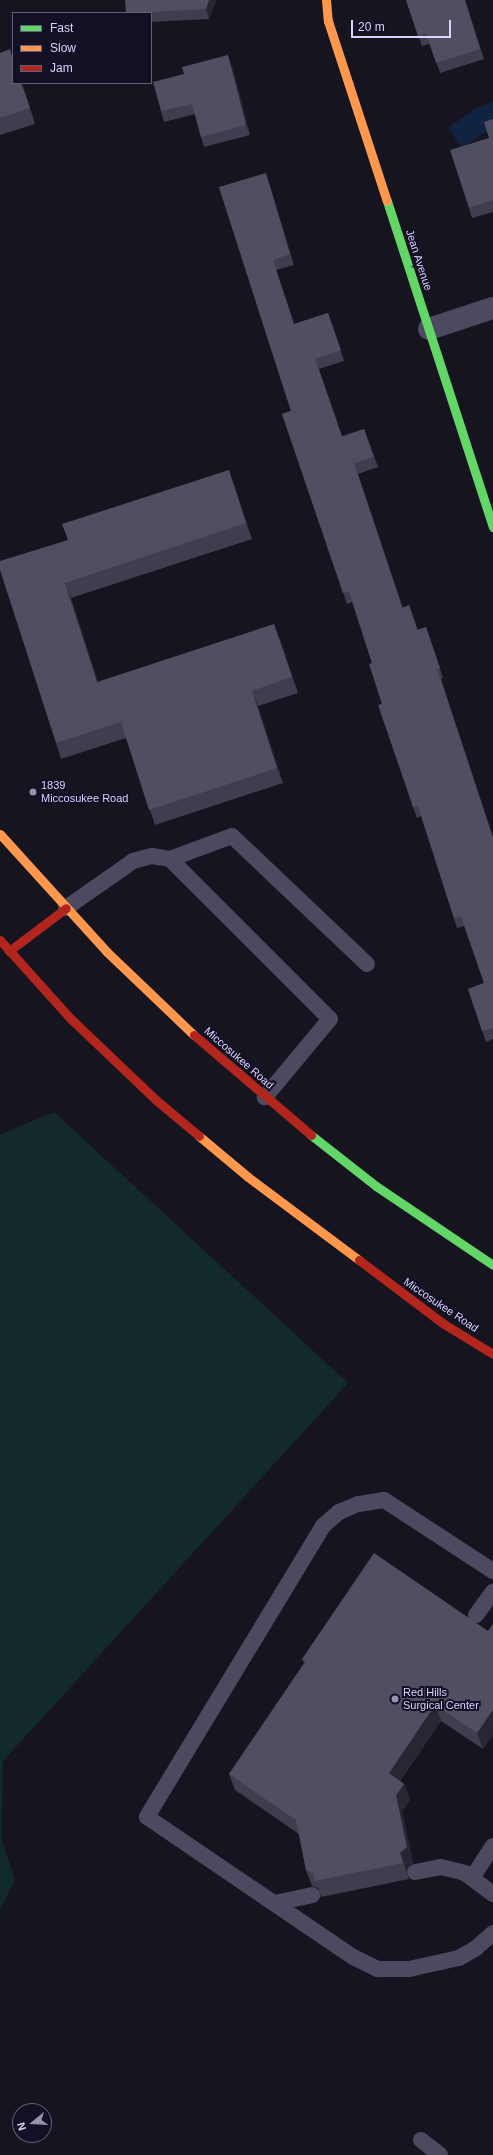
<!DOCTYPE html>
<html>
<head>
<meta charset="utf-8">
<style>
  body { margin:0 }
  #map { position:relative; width:493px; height:2155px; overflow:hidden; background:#16141f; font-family:Arial,sans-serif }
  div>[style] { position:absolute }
  .green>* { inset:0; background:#132a2b }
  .water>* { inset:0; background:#112343 }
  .lane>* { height:16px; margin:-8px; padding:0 8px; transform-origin:8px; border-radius:8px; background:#4b4a60 }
  .street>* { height:22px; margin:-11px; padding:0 11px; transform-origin:11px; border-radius:11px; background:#4b4a60 }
  .fast>* { height:9px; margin:-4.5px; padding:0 4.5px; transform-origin:4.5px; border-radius:4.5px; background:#63d668 }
  .slow>* { height:9px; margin:-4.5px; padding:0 4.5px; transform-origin:4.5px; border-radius:4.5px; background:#ff974d }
  .jam>* { height:9px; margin:-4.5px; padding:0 4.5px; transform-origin:4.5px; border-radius:4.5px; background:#b3261e }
  .wall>* { inset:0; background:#403d4e }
  .shaded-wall>* { inset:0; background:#282633 }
  .building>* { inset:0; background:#504e61 }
  .dots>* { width:11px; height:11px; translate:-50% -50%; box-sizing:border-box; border:2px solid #130f24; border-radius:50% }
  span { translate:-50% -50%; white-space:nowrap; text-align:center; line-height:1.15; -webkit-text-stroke:4px #130f24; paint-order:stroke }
  .street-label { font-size:11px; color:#d9d4fd }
  .poi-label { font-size:11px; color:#d9d4fd }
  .left { translate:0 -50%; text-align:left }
  .legend { position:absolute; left:12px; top:12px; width:140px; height:72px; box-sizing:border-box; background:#130f24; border:1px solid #625e7b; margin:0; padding:5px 7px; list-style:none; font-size:12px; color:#d9d4fd }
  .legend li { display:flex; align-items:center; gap:8px; height:20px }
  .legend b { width:20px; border:1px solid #625e7b }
  .north { position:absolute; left:12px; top:2103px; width:40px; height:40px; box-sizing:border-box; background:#130f24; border:1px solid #625e7b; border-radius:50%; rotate:252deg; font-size:11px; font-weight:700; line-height:16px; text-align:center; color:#d9d4fd }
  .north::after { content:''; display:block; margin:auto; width:14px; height:18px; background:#9591af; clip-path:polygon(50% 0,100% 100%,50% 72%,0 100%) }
  .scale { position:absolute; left:351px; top:20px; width:100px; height:18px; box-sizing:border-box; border:2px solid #d9d4fd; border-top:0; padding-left:5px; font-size:12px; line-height:14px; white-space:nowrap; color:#d9d4fd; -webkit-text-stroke:3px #130f24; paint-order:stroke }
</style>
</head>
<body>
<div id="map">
  <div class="green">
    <i style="clip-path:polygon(54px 1112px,348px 1383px,3px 1761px,1px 1838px,15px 1880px,0 1910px,0 1135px)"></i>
  </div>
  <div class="water">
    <i style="clip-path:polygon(493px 101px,493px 127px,462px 148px,448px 128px,473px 110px)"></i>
  </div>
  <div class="lane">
    <i style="left:170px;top:859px;width:66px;rotate:-20.4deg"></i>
    <i style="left:232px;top:836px;width:186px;rotate:43.5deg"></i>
    <i style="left:66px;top:908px;width:82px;rotate:-35deg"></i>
    <i style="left:133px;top:861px;width:20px;rotate:-15deg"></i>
    <i style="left:152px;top:856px;width:18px;rotate:9deg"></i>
    <i style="left:170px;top:859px;width:226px;rotate:45deg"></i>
    <i style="left:330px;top:1019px;width:102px;rotate:129.8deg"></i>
    <i style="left:493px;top:1571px;width:130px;rotate:-146.9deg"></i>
    <i style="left:384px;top:1500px;width:26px;rotate:171deg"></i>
    <i style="left:358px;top:1504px;width:21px;rotate:157deg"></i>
    <i style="left:339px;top:1512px;width:21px;rotate:139deg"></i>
    <i style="left:323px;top:1526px;width:340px;rotate:121.2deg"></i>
    <i style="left:147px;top:1817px;width:249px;rotate:34.2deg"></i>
    <i style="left:353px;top:1957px;width:28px;rotate:26deg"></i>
    <i style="left:378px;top:1969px;width:31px"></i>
    <i style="left:409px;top:1969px;width:51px;rotate:-12.4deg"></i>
    <i style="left:459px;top:1958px;width:20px;rotate:-30deg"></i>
    <i style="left:476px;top:1948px;width:23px;rotate:-41deg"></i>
    <i style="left:476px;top:1615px;width:29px;rotate:-54deg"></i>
    <i style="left:415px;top:1872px;width:26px;rotate:-11deg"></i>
    <i style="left:441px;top:1867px;width:25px;rotate:14deg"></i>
    <i style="left:465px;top:1873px;width:35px;rotate:37deg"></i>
    <i style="left:472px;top:1878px;width:38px;rotate:-57deg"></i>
    <i style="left:275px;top:1903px;width:38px;rotate:-12deg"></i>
    <i style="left:421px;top:2140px;width:24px;rotate:38deg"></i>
  </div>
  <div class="street">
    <i style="left:429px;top:329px;width:67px;rotate:-18.2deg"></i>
  </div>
  <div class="fast">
    <i style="left:387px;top:201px;width:343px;rotate:72deg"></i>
    <i style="left:311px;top:1135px;width:83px;rotate:38.1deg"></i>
    <i style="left:376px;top:1186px;width:141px;rotate:34deg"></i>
  </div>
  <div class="slow">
    <i style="left:326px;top:0;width:21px;rotate:85deg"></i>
    <i style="left:328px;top:21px;width:189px;rotate:71.9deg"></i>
    <i style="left:0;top:834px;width:159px;rotate:47.8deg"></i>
    <i style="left:107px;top:952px;width:120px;rotate:43.7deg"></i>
    <i style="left:199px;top:1136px;width:64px;rotate:39.9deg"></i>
    <i style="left:248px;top:1177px;width:139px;rotate:36.8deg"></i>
  </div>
  <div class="jam">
    <i style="left:0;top:940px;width:106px;rotate:48.1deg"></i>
    <i style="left:71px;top:1019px;width:117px;rotate:43.6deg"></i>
    <i style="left:156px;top:1100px;width:56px;rotate:39.9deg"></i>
    <i style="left:9px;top:951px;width:71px;rotate:-37deg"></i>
    <i style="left:194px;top:1035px;width:154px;rotate:40.5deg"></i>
    <i style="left:359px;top:1260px;width:106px;rotate:37deg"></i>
    <i style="left:444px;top:1324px;width:57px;rotate:31.5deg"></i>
  </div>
  <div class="wall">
    <i style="clip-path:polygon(216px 0,209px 19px,151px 22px,151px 13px,126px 13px)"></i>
    <i style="clip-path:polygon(406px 0,465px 0,484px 59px,440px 73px,430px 44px,422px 46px)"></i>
    <i style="clip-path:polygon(0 53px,13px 83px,22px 83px,35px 124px,0 135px)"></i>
    <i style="clip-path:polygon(232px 66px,250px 135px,204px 147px,201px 137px,195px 114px,164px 122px,161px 111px)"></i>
    <i style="clip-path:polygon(493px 119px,493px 212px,472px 218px,469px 208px,489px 138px)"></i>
    <i style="clip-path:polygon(269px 183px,294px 265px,276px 270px,294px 324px,328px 313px,344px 361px,319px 369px,342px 436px,364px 429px,378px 467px,358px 474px,403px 608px,409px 605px,418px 630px,426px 627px,443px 678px,441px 679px,493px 837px,493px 1039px,486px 1042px,468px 989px,484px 983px,464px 926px,457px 928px,421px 816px,417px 818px,413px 807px,382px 704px,372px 663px,352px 602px,347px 604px,282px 414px,291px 411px,219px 187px)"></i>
    <i style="clip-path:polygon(234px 485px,252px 539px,71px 598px,98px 682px,280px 639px,298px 693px,258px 706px,283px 783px,155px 825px,126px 738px,61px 759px,56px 743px,68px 540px)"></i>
    <i style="clip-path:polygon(488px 1631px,483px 1749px,441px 1721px,400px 1781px,404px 1784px,410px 1800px,402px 1811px,413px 1863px,406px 1869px,409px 1879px,321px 1897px,318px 1888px,312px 1886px,306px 1870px,299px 1834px,235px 1790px,229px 1774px,304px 1663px,302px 1659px)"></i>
  </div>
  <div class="shaded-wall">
    <i style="clip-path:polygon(209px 0,216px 0,209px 19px,206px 9px)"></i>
    <i style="clip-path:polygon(228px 55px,232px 66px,250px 135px,246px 125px)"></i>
    <i style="clip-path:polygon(21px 83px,22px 83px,35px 124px,30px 108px)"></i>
    <i style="clip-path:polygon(266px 173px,269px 183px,294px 265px,290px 254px)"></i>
    <i style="clip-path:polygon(229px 470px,252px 539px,246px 523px)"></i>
    <i style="clip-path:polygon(65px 583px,71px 598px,103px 697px,97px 682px)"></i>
    <i style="clip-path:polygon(274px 624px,280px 639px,298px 693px,292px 677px)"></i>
    <i style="clip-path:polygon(252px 691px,258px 706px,283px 783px,277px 768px)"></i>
    <i style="clip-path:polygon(435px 1705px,441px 1721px,394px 1789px,389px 1773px)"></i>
    <i style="clip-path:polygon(493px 1710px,493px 1735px,483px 1749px,477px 1733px)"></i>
    <i style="clip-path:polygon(404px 1784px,410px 1800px,402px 1811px,413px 1863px,406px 1869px,409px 1879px,400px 1853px,396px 1795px)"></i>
  </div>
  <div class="building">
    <i style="clip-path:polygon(125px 0,209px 0,206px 9px,133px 13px,126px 13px)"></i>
    <i style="clip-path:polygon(406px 0,465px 0,480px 49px,436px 63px,426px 33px,418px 36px)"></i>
    <i style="clip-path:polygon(10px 49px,13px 59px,13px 83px,21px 83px,30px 108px,0 118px,0 53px)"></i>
    <i style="clip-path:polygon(228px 55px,246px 125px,201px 137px,192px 104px,161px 111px,153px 82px,184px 74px,182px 67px)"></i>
    <i style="clip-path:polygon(493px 119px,493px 200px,469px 208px,450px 150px,489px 138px,484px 122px)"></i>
    <i style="clip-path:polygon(266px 173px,290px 254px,273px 260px,294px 324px,328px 313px,341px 350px,315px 359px,342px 437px,364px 429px,374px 457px,354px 463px,402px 608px,409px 605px,417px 630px,426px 627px,440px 668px,437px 669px,493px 838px,493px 1028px,482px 1031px,468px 989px,484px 983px,461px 916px,454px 918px,418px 806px,413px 807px,378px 705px,382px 704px,369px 664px,372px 663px,349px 591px,343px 593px,282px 414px,291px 411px,219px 187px)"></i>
    <i style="clip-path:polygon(229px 470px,246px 523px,65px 583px,97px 682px,274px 624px,292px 677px,252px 691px,277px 768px,149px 810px,121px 722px,56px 743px,0 570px,0 561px,68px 540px,62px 524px)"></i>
    <i style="clip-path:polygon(374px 1553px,488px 1631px,493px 1624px,493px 1710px,477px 1733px,435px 1705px,389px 1773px,404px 1784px,396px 1795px,407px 1847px,400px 1853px,403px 1863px,315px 1881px,313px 1873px,306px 1870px,296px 1820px,229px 1774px,306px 1661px,302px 1659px)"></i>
  </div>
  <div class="dots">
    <i style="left:33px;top:792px;background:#9591af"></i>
    <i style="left:395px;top:1699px;background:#9591af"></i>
  </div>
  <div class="street-label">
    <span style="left:419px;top:260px;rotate:72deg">Jean Avenue</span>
    <span style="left:239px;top:1058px;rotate:41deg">Miccosukee Road</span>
    <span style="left:441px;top:1305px;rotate:34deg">Miccosukee Road</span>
  </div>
  <div class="poi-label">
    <span class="left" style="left:41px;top:792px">1839<br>Miccosukee Road</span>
    <span class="left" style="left:403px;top:1699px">Red Hills<br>Surgical Center</span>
  </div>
  <ul class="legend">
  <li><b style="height:5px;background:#63d668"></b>Fast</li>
  <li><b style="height:5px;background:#ff974d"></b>Slow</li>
  <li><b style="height:5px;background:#b3261e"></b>Jam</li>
  </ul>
  <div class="north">N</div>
  <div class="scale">20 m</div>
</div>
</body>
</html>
